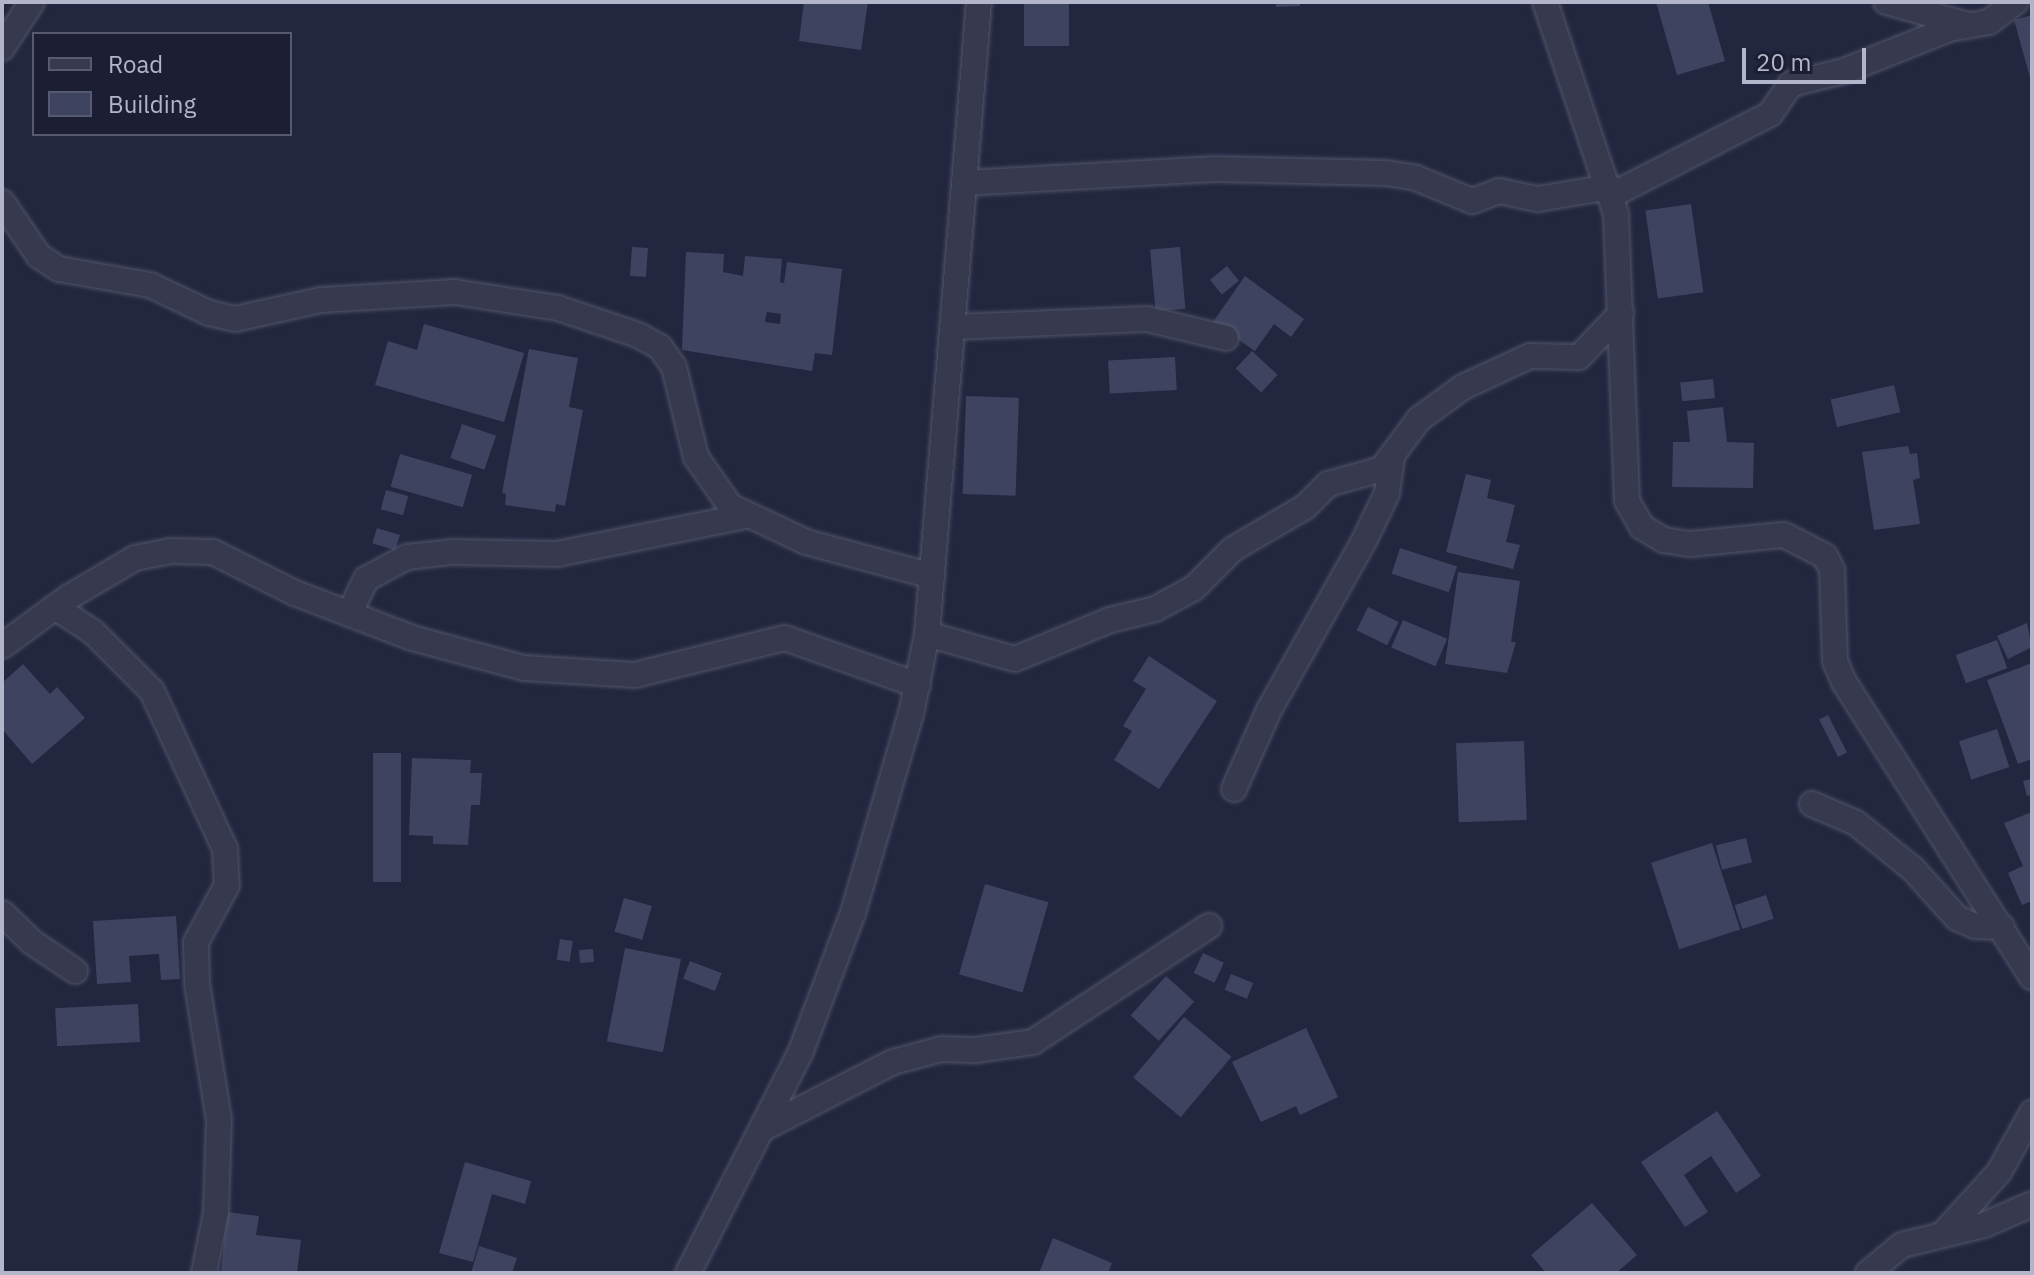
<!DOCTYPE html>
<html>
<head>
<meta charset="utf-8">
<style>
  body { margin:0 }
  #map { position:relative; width:2034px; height:1275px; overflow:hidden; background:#22273f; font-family:"IBM Plex Sans",sans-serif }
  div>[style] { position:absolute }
  .building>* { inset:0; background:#3e4460; transform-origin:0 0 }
  .roads { filter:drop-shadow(0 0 2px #52556a) drop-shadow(0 0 2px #52556a) }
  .street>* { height:24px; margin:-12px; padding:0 12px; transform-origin:12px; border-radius:12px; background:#373a4f }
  span { translate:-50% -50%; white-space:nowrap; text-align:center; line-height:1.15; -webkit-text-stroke:7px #1c1f34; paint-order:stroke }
  .frame { position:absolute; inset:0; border:4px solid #b3b6ca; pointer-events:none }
  .legend { position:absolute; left:32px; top:32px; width:260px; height:104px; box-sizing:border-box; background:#1c1f34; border:2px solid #585b70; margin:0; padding:10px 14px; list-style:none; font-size:24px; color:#b3b6ca }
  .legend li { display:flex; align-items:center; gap:16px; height:40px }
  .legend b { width:40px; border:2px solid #585b70 }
  .scale { position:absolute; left:1742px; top:48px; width:124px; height:36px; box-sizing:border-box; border:4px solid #b3b6ca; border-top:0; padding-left:10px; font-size:24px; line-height:28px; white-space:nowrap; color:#b3b6ca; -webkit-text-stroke:6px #1c1f34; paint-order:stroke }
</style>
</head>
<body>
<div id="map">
  <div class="building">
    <i style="clip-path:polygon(804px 2px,868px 2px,861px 50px,799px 41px)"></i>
    <i style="left:1024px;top:2px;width:45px;height:44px"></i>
    <i style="clip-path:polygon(1276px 2px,1300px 2px,1300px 6px,1276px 7px)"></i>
    <i style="clip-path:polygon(1656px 2px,1708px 2px,1725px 61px,1677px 75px)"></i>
    <i style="clip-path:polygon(2032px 15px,2032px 81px,2031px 81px,2014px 20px)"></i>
    <i style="left:1691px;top:204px;width:89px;height:46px;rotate:82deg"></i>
    <i style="left:632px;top:247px;width:16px;height:29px;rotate:4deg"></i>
    <i style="left:1180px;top:247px;width:62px;height:30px;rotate:85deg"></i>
    <i style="clip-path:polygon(evenodd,686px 252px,724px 254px,723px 272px,743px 276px,745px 256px,782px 259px,780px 282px,784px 283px,787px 262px,842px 269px,832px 355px,815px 353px,812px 371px,682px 350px,686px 252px,767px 312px,781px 314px,780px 324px,765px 322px,767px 312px)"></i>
    <i style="left:1227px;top:266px;width:19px;height:22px;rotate:51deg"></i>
    <i style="clip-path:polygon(1245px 276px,1304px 319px,1291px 337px,1274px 324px,1255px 351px,1213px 322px)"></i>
    <i style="clip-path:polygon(424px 324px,524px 353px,504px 422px,375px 385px,388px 341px,417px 350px)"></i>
    <i style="clip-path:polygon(529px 349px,578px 358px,569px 407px,583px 410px,565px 506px,556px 504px,555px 512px,505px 505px,506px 494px,502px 493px)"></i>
    <i style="left:1252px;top:351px;width:35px;height:24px;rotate:43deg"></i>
    <i style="left:1175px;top:357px;width:33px;height:67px;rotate:87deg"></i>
    <i style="left:1713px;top:379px;width:19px;height:33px;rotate:84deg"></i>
    <i style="left:1894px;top:385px;width:28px;height:65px;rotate:77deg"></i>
    <i style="left:966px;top:396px;width:53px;height:98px;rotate:2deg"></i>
    <i style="clip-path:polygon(1723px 407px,1727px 442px,1754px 443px,1753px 488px,1672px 487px,1673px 442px,1690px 442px,1687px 411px)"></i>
    <i style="left:462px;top:424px;width:36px;height:36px;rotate:19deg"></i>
    <i style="clip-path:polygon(1908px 446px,1910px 454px,1917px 453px,1920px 478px,1913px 480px,1920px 524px,1874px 530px,1862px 452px)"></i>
    <i style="left:400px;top:454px;width:75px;height:34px;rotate:16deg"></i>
    <i style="clip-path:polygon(1466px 474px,1491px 480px,1487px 498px,1515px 505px,1506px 542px,1520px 545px,1513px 569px,1446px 552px)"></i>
    <i style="left:386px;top:490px;width:23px;height:20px;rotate:15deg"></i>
    <i style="left:377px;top:528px;width:24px;height:16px;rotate:17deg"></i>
    <i style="left:1400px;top:548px;width:60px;height:27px;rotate:18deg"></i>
    <i style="clip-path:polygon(1458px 572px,1520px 581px,1511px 642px,1516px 642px,1507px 673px,1445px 664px)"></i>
    <i style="left:1368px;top:607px;width:34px;height:26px;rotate:26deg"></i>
    <i style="left:1403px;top:620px;width:48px;height:30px;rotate:23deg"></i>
    <i style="clip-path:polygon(2027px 623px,2032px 647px,2008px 659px,1997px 636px)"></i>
    <i style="left:1997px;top:640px;width:30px;height:44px;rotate:70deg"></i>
    <i style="clip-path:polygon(1149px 656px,1217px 701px,1159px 789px,1114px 760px,1132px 731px,1123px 726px,1146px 689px,1133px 681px)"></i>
    <i style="clip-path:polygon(2032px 663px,2032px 759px,2018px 764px,1987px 680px)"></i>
    <i style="clip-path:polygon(23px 664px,50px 694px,57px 687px,85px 718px,32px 764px,2px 729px,2px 683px)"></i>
    <i style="left:1828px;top:715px;width:42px;height:10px;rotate:63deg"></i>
    <i style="left:1997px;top:729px;width:40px;height:40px;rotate:72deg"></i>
    <i style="left:1524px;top:741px;width:79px;height:68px;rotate:88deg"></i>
    <i style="left:373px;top:753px;width:28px;height:129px"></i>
    <i style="clip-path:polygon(412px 758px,471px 760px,470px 773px,482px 773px,480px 805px,471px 805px,468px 845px,433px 844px,433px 836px,409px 835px)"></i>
    <i style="clip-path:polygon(2032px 779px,2032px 795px,2027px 796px,2023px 781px)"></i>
    <i style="clip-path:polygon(2032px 812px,2032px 901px,2022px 905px,2008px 873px,2023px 866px,2004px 823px)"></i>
    <i style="left:1746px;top:838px;width:25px;height:31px;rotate:76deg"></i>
    <i style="left:1712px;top:843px;width:91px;height:64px;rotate:72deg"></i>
    <i style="left:985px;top:884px;width:66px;height:94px;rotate:16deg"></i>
    <i style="left:1766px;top:895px;width:25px;height:33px;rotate:72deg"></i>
    <i style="left:624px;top:898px;width:29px;height:35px;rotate:16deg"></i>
    <i style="clip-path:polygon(176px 916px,180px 979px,161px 980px,159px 954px,129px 956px,131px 982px,97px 984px,93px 921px)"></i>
    <i style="left:560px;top:939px;width:13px;height:21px;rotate:9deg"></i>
    <i style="left:625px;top:948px;width:57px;height:95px;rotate:11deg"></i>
    <i style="left:593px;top:949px;width:13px;height:14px;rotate:86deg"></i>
    <i style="left:1203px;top:953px;width:23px;height:22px;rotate:25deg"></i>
    <i style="left:690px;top:961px;width:34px;height:19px;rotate:21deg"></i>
    <i style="left:1231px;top:974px;width:24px;height:17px;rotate:22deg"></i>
    <i style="left:1166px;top:976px;width:38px;height:53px;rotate:42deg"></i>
    <i style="left:138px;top:1004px;width:38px;height:83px;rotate:87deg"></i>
    <i style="left:1184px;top:1017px;width:62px;height:79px;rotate:40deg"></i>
    <i style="clip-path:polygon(1306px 1028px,1338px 1097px,1300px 1115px,1296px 1106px,1261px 1122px,1232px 1062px)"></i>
    <i style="clip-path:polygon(1717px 1111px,1761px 1176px,1736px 1193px,1711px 1156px,1684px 1175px,1708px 1212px,1685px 1227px,1641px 1162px)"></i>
    <i style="clip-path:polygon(465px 1162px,531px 1181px,525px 1204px,492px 1194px,473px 1262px,439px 1253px)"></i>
    <i style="clip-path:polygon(1592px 1203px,1637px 1255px,1616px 1273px,1546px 1273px,1531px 1255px)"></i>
    <i style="clip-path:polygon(227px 1212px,259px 1216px,256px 1235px,301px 1240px,297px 1273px,221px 1272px)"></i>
    <i style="clip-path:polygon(1053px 1238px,1112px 1263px,1108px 1273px,1039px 1273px)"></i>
    <i style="clip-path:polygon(479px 1246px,517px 1258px,512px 1273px,471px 1273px)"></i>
  </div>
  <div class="roads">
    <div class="street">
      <i style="left:1545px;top:2px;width:224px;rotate:71.5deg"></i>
      <i style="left:1616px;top:214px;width:287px;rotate:87.8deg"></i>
      <i style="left:1627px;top:501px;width:30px;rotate:60deg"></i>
      <i style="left:1642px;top:527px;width:26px;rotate:31deg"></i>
      <i style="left:1664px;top:540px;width:26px;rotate:9deg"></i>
      <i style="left:1690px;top:544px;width:94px;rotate:-5.5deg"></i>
      <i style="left:1784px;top:535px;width:46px;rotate:27.1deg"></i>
      <i style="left:1825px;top:556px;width:16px;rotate:63deg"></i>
      <i style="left:1832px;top:570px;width:91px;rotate:88.1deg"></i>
      <i style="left:1835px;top:661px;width:23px;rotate:67deg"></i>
      <i style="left:1844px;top:682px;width:350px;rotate:57.5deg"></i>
      <i style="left:1886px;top:2px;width:86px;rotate:15.5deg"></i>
      <i style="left:2px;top:48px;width:55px;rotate:-56.9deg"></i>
      <i style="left:965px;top:183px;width:250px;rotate:-3.2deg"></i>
      <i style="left:1215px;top:169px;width:171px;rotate:1.3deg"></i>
      <i style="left:1386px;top:173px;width:30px;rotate:9deg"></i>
      <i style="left:1416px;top:178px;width:61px;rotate:22.3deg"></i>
      <i style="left:1472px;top:201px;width:29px;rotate:-20deg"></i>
      <i style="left:1499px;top:191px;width:40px;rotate:12deg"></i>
      <i style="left:1538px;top:199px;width:73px;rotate:-9.5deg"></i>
      <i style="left:1612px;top:195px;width:178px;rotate:-27.1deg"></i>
      <i style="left:1770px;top:114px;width:37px;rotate:-55deg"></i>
      <i style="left:1791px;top:84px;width:55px;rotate:-13.8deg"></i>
      <i style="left:1844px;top:71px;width:113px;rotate:-21.8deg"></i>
      <i style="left:1949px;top:29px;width:41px;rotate:-9.9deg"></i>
      <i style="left:1989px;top:22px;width:34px;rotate:-37deg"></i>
      <i style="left:2px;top:202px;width:65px;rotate:55.6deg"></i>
      <i style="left:39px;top:256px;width:24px;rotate:33deg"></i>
      <i style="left:59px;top:269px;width:92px;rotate:10deg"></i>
      <i style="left:150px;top:285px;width:65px;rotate:25.4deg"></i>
      <i style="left:209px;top:313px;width:27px;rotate:13deg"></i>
      <i style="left:235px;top:319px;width:88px;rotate:-12.5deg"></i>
      <i style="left:321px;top:300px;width:134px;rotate:-3.4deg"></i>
      <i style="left:455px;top:292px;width:104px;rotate:8.8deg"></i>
      <i style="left:558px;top:308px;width:84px;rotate:18.6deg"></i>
      <i style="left:638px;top:335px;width:25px;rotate:29deg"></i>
      <i style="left:660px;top:347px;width:24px;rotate:55deg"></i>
      <i style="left:674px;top:367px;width:93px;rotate:76.3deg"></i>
      <i style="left:696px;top:457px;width:60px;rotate:55.2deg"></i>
      <i style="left:730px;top:506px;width:84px;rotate:25.3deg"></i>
      <i style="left:806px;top:542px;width:131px;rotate:15.1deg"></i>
      <i style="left:954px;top:327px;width:193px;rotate:-2.4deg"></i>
      <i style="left:1147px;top:319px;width:81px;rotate:13.5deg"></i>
      <i style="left:55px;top:607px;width:45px;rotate:33.3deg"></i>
      <i style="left:93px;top:632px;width:83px;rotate:45deg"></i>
      <i style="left:152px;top:691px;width:174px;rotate:65.2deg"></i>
      <i style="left:225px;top:849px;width:36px;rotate:87deg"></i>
      <i style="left:227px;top:885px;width:65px;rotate:118.5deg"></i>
      <i style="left:196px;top:942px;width:42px;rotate:88.6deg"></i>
      <i style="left:197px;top:984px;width:138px;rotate:80.8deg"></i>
      <i style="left:219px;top:1120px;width:92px;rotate:91.9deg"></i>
      <i style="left:216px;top:1212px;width:62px;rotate:101.1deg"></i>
      <i style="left:349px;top:614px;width:39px;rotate:-64deg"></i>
      <i style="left:366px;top:579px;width:47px;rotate:-28.2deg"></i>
      <i style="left:407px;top:557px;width:45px;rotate:-6.3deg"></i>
      <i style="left:452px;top:552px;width:105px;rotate:1.1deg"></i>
      <i style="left:557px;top:554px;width:193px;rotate:-11.4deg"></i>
      <i style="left:927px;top:634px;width:91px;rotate:15.9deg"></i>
      <i style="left:1015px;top:659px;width:103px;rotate:-22.3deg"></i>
      <i style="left:1110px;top:620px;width:46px;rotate:-13.7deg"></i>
      <i style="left:1155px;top:609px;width:44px;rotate:-28.3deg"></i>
      <i style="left:1194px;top:588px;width:55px;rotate:-45deg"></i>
      <i style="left:1233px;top:549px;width:83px;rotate:-30.3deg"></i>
      <i style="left:1305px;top:507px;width:33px;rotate:-45deg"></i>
      <i style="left:1328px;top:484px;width:56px;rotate:-15.5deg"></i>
      <i style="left:1382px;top:469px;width:62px;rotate:-53.5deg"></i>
      <i style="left:1419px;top:419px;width:54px;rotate:-36deg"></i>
      <i style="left:1463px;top:387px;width:74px;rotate:-24.8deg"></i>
      <i style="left:1530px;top:356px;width:49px;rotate:1.2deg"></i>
      <i style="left:1579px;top:357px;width:61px;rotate:-46.3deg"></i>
      <i style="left:2px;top:646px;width:83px;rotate:-36.2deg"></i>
      <i style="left:69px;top:597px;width:77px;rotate:-30.6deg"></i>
      <i style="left:135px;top:558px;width:36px;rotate:-11deg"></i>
      <i style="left:170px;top:551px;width:43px;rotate:1.3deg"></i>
      <i style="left:213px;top:552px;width:92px;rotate:26.6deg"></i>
      <i style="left:295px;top:593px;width:125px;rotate:21deg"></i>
      <i style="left:412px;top:638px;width:116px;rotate:15deg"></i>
      <i style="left:524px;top:668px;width:111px;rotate:3.6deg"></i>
      <i style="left:635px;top:675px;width:154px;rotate:-13.9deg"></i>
      <i style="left:785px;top:638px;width:141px;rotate:19.5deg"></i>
      <i style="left:1234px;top:789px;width:86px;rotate:-66.1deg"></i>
      <i style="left:1269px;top:710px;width:196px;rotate:-60.7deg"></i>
      <i style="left:1365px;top:539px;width:51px;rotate:-64.4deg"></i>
      <i style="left:1387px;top:493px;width:37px;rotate:-82deg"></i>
      <i style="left:1812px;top:804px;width:48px;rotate:23.4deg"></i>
      <i style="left:1856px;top:823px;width:73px;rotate:38.9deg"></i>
      <i style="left:1913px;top:869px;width:66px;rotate:48.1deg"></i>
      <i style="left:1957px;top:918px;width:20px;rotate:24deg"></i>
      <i style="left:1975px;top:926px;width:27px;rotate:2deg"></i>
      <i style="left:2px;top:913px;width:42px;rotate:44deg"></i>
      <i style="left:32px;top:942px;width:52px;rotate:34deg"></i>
      <i style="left:762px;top:1129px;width:147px;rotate:-27.1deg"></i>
      <i style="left:893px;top:1062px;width:51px;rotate:-14.9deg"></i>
      <i style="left:942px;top:1049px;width:34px;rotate:2deg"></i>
      <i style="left:976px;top:1050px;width:58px;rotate:-8deg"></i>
      <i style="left:1033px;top:1042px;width:211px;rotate:-33.4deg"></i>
      <i style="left:1943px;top:1234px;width:84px;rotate:-47.9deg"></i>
      <i style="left:1999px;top:1172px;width:68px;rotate:-60.8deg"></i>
      <i style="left:688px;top:1273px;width:249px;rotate:-63deg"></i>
      <i style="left:801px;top:1051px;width:147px;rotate:-69.4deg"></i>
      <i style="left:853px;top:913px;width:207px;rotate:-73.8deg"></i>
      <i style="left:911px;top:714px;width:82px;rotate:-78.7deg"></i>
      <i style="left:927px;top:634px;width:634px;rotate:-85.3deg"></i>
      <i style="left:1868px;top:1273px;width:44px;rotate:-39.5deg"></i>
      <i style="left:1902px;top:1245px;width:84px;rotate:-13.7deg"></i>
      <i style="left:1984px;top:1225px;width:52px;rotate:-23.6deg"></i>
    </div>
  </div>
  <div class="frame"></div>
  <ul class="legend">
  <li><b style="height:10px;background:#373a4f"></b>Road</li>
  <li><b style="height:22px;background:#3e4460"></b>Building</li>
  </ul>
  <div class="scale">20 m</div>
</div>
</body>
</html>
